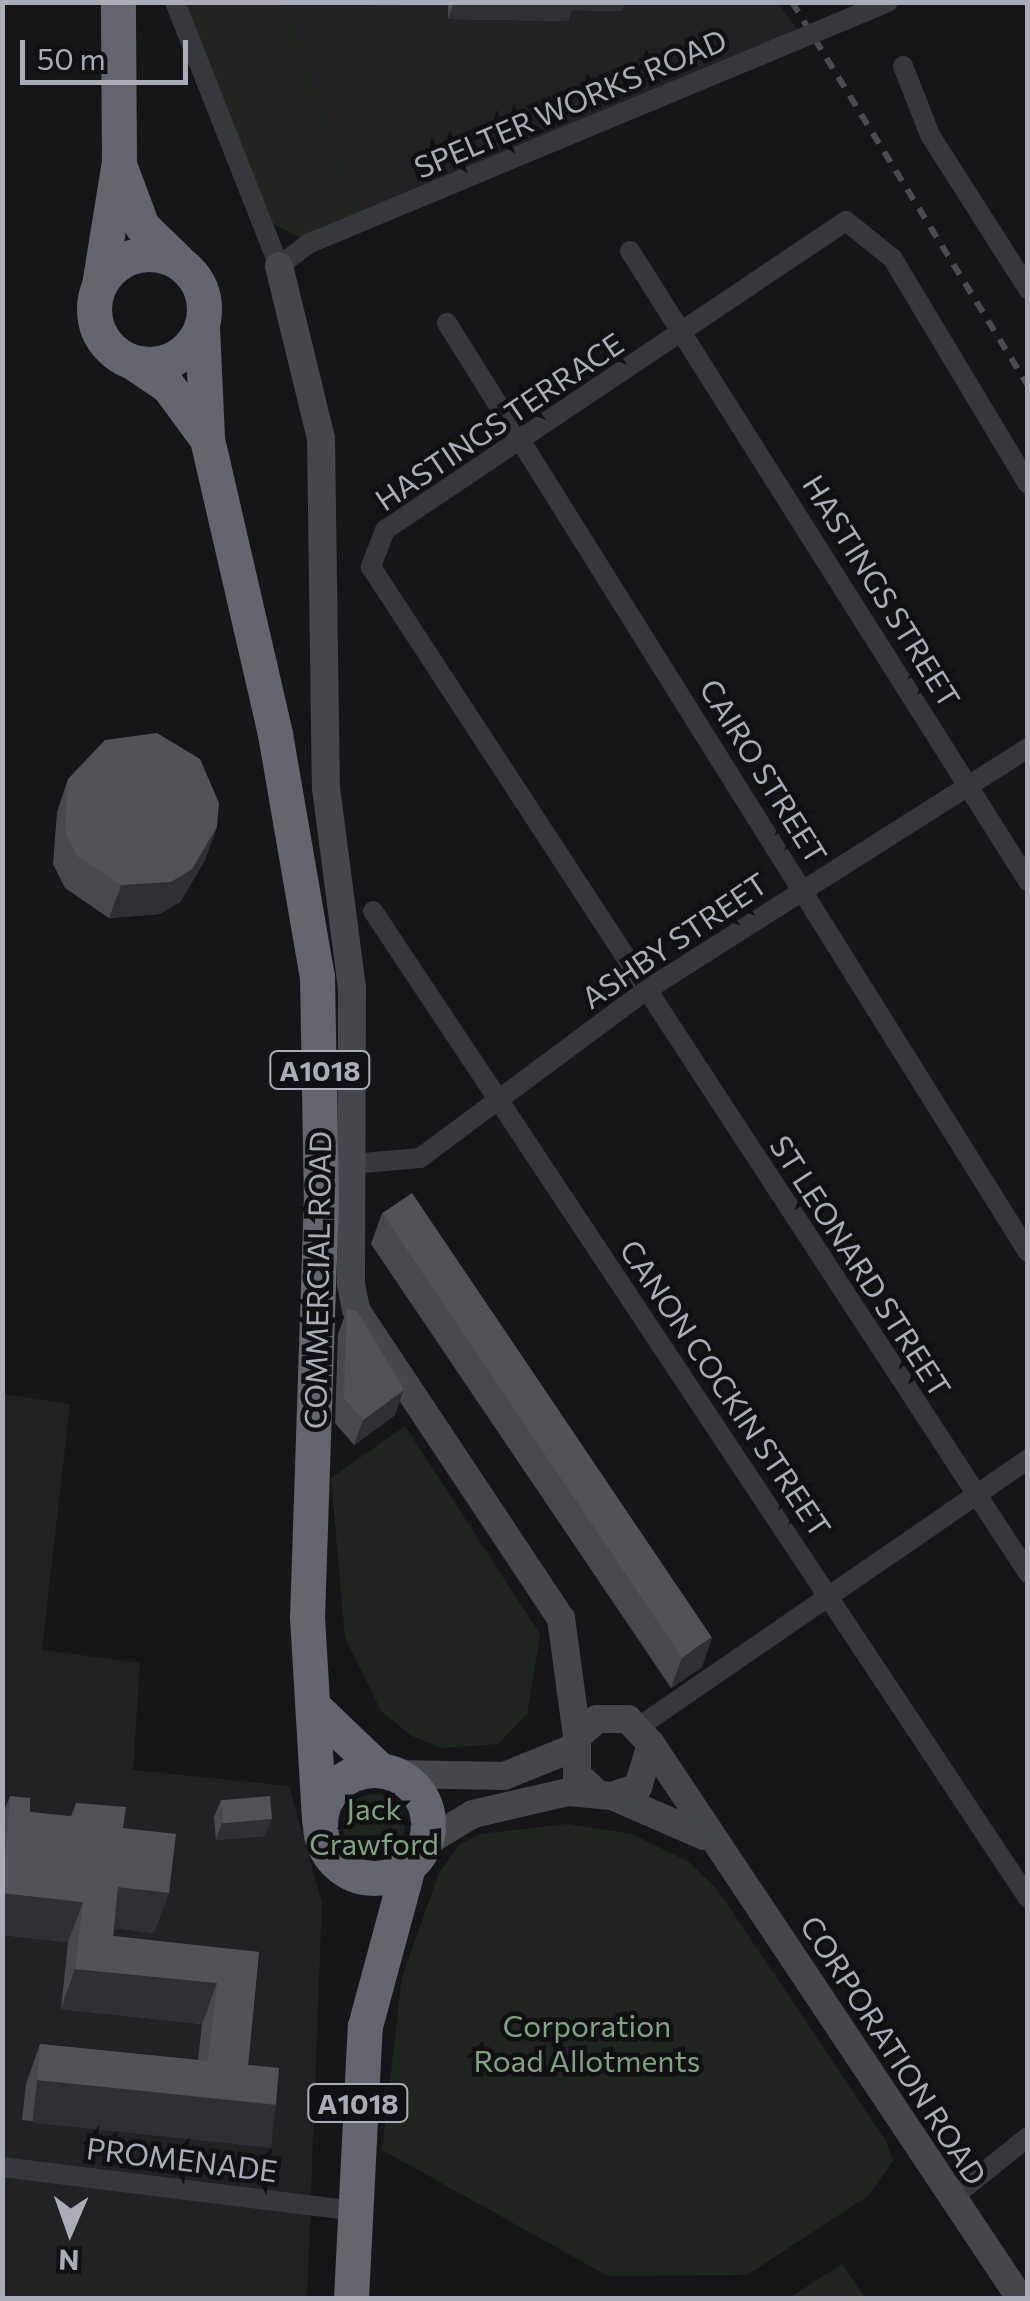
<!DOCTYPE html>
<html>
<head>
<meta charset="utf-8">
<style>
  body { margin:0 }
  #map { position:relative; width:1030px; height:2301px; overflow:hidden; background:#161618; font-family:Commissioner,sans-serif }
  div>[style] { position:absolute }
  .built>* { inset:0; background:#222225 }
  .green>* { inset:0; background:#1e261f }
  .round { border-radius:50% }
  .street>* { height:20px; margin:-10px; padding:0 10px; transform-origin:10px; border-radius:10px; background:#37383d }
  .secondary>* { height:28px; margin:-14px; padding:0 14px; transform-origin:14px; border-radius:14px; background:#45474d }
  .highway>* { height:35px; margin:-17.5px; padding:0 17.5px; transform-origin:17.5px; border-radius:17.5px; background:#63666e }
  .highway>.ring { margin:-17.5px; padding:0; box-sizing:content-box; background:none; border:35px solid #63666e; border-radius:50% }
  .rail>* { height:6px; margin-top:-3px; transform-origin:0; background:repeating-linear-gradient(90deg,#4a4c52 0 12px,transparent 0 22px) }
  .street-bridge>* { height:20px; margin:-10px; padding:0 10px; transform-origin:10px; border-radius:10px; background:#37383d }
  .wall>* { inset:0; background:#47494d }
  .shaded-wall>* { inset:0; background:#2f3033; transform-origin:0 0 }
  .building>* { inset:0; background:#525359; transform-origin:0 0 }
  span { translate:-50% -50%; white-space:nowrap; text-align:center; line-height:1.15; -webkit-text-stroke:9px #111113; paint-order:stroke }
  .shield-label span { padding:2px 8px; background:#111113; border:2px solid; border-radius:8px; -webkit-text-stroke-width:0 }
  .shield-label { font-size:28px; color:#a8adb8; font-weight:700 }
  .street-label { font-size:30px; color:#a8adb8 }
  .park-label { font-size:30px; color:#7fa381 }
  .frame { position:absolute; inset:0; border:5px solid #a8adb8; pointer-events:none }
  .north { position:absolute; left:20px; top:2181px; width:100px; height:100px; -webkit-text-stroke:8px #111113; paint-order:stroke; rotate:182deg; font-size:28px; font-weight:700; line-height:40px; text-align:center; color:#a8adb8 }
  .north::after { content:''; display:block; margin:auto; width:35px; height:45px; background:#a8adb8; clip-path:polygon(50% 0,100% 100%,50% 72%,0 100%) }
  .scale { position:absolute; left:20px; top:40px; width:168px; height:45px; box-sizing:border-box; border:5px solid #a8adb8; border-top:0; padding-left:12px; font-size:30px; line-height:35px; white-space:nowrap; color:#a8adb8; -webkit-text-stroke:8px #111113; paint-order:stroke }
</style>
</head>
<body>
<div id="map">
  <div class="built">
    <i style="clip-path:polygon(285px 3px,778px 3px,804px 38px,361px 223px)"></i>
    <i style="clip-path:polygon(2px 1394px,70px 1404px,42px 1650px,140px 1663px,133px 1770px,289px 1786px,322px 1903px,307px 2298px,3px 2298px)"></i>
  </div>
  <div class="green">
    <i style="clip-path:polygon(175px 3px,285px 3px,363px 221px,310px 243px,260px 217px)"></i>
    <i style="clip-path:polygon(405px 1426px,540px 1634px,527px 1714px,498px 1744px,441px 1748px,412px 1736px,381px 1711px,345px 1638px,331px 1478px)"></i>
    <i class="round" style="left:343px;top:1794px;width:62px;height:62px"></i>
    <i style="clip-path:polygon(567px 1824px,632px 1834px,689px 1862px,717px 1889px,886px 2141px,893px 2161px,868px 2196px,747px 2275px,608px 2276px,382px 2150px,402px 1977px,439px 1873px,459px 1845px,480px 1834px)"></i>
    <i style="clip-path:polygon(842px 2264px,865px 2298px,789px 2298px)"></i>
  </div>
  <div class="street">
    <i style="left:175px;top:2px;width:284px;rotate:68.5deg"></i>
    <i style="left:279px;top:266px;width:39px;rotate:-37deg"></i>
    <i style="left:310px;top:243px;width:515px;rotate:-22.63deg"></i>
    <i style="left:862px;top:13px;width:28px;rotate:-23deg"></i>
    <i style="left:903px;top:66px;width:74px;rotate:68.6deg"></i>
    <i style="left:930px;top:135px;width:183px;rotate:57.5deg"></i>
    <i style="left:630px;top:251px;width:745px;rotate:57.72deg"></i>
    <i style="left:447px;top:323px;width:1096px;rotate:57.98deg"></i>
    <i style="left:1028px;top:484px;width:264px;rotate:-121deg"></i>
    <i style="left:892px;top:258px;width:59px;rotate:-141.2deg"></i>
    <i style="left:846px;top:221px;width:555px;rotate:146.17deg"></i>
    <i style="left:385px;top:530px;width:40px;rotate:111deg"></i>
    <i style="left:371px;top:567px;width:1202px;rotate:56.85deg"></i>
    <i style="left:373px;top:911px;width:1185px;rotate:56.43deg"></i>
    <i style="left:352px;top:1164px;width:68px;rotate:-5deg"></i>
    <i style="left:420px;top:1158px;width:280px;rotate:-36.6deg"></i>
    <i style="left:645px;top:991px;width:454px;rotate:-32.4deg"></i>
    <i style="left:640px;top:1726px;width:471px;rotate:-34.5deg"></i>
    <i style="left:2px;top:2167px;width:355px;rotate:7.1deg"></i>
    <i style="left:952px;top:2198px;width:97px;rotate:-38.8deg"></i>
  </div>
  <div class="secondary">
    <i style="left:279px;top:266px;width:177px;rotate:76.3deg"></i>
    <i style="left:321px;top:438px;width:350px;rotate:89.2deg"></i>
    <i style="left:326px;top:788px;width:202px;rotate:82.6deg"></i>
    <i style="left:352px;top:988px;width:296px;rotate:90.2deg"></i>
    <i style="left:351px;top:1284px;width:26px;rotate:79deg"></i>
    <i style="left:356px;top:1310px;width:370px;rotate:56.4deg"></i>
    <i style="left:561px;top:1618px;width:120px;rotate:82.3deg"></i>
    <i style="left:651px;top:1744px;width:666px;rotate:56.33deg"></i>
    <i style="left:397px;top:1774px;width:107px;rotate:1.1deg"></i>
    <i style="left:504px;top:1776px;width:74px;rotate:-22.1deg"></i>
    <i style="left:612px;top:1796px;width:100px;rotate:23.5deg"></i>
    <i style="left:425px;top:1843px;width:56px;rotate:-31.1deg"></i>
    <i style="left:473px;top:1814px;width:98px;rotate:-13deg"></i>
    <i style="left:568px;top:1792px;width:44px;rotate:5.2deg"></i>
    <i style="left:612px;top:1796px;width:28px;rotate:-19deg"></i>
    <i style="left:638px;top:1787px;width:45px;rotate:-73.2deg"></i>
    <i style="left:651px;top:1744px;width:34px;rotate:-133deg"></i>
    <i style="left:628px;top:1719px;width:31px;rotate:180deg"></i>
    <i style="left:597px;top:1719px;width:27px;rotate:138deg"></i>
    <i style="left:577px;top:1737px;width:38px;rotate:90deg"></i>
    <i style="left:577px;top:1775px;width:28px;rotate:42deg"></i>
  </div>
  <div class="highway">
    <i style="left:120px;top:167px;width:63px;rotate:69.6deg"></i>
    <i style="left:142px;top:226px;width:50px;rotate:44.2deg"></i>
    <i class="ring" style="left:94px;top:254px;width:75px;height:75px"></i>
    <i style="left:99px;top:285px;width:126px;rotate:-80.8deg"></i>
    <i style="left:119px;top:161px;width:159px;rotate:-90.4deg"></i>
    <i style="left:202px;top:327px;width:112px;rotate:87.4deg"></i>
    <i style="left:207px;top:439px;width:303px;rotate:77deg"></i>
    <i style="left:275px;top:734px;width:246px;rotate:80.2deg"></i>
    <i style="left:317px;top:976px;width:220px;rotate:89deg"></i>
    <i style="left:321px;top:1196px;width:421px;rotate:91.9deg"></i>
    <i style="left:307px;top:1617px;width:204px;rotate:86.6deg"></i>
    <i style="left:134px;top:363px;width:41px;rotate:34.1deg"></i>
    <i style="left:168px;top:386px;width:66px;rotate:53.7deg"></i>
    <i style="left:318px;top:1711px;width:86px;rotate:43.6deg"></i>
    <i class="ring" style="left:320px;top:1770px;width:73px;height:73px"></i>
    <i style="left:351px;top:2298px;width:272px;rotate:-87.1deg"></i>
    <i style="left:365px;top:2026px;width:165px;rotate:-74.9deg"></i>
  </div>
  <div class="rail">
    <i style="left:792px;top:2px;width:451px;rotate:58.4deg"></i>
  </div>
  <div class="street-bridge">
    <i style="left:785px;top:45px;width:83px;rotate:-22.6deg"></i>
  </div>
  <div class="wall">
    <i style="clip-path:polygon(365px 2px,625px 2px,622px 11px,572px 10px,568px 21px,448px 19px,448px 6px,366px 5px)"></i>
    <i style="clip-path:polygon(68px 779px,217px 827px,205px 860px,180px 902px,159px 914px,109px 918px,65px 888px,53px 864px,57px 812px)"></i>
    <i style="clip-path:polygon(382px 1213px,702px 1667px,671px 1688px,371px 1244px)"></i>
    <i style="clip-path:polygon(347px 1309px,395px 1415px,354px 1445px,335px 1423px,338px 1334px)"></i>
    <i style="clip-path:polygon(10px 1796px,30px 1812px,71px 1816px,76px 1803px,123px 1828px,154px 1933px,114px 1928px,113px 1936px,259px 1952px,248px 2065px,276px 2104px,261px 2144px,22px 2120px,26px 2084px,40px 2044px,198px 2060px,202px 2024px,61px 2009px,68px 1942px,2px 1935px,2px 1816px)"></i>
    <i style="clip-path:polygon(221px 1800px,265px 1836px,216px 1840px,214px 1817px)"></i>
  </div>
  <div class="shaded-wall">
    <i style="clip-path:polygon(367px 2px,449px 2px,448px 6px,366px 5px)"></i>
    <i style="clip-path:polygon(454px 2px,625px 2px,622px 11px,572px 10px,568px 21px,448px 19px)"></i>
    <i style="clip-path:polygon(217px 827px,205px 860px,180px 902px,159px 914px,109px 918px,121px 885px)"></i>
    <i style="clip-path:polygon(404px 1390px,395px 1415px,354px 1445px,363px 1420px)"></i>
    <i style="clip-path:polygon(713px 1636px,702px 1667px,671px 1688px,682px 1658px)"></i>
    <i style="clip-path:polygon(272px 1819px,265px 1836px,216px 1840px,222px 1823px)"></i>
    <i style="clip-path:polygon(118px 1887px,169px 1893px,154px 1933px,103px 1927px)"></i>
    <i style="clip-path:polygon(2px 1893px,83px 1902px,68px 1942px,2px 1935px)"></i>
    <i style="clip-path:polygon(75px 1969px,217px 1983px,202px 2024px,61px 2009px)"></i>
    <i style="left:37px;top:2080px;width:240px;height:43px;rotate:6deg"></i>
  </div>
  <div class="building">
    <i style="clip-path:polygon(157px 733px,200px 759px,219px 803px,217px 827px,192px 869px,171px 882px,121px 885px,77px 856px,65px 832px,68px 779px,105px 740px)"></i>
    <i style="left:412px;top:1193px;width:536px;height:36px;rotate:56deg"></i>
    <i style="clip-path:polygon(347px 1309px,357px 1311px,404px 1390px,363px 1420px,344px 1398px)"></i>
    <i style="clip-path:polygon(10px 1796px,30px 1798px,30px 1812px,74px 1817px,76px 1803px,126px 1807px,123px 1828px,176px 1834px,169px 1893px,118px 1887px,113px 1936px,259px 1952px,248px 2065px,279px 2068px,276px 2104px,37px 2080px,40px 2044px,208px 2061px,217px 1983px,75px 1969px,83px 1902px,2px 1893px)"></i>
    <i style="left:270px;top:1796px;width:23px;height:49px;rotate:85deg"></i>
  </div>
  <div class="shield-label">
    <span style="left:320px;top:1070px">A1018</span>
    <span style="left:358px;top:2103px">A1018</span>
  </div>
  <div class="street-label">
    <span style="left:570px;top:103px;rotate:-23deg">SPELTER WORKS ROAD</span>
    <span style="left:499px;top:421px;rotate:-34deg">HASTINGS TERRACE</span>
    <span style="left:882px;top:591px;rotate:58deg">HASTINGS STREET</span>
    <span style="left:764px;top:771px;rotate:58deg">CAIRO STREET</span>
    <span style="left:674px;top:940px;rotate:-34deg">ASHBY STREET</span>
    <span style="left:861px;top:1266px;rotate:57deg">ST LEONARD STREET</span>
    <span style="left:317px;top:1280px;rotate:-89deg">COMMERCIAL ROAD</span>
    <span style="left:726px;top:1388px;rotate:56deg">CANON COCKIN STREET</span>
    <span style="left:894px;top:2050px;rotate:57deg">CORPORATION ROAD</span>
    <span style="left:182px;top:2159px;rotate:7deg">PROMENADE</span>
  </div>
  <div class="park-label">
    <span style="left:374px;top:1825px">Jack<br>Crawford</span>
    <span style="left:587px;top:2042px">Corporation<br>Road Allotments</span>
  </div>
  <div class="frame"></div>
  <div class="north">N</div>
  <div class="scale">50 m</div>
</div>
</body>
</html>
